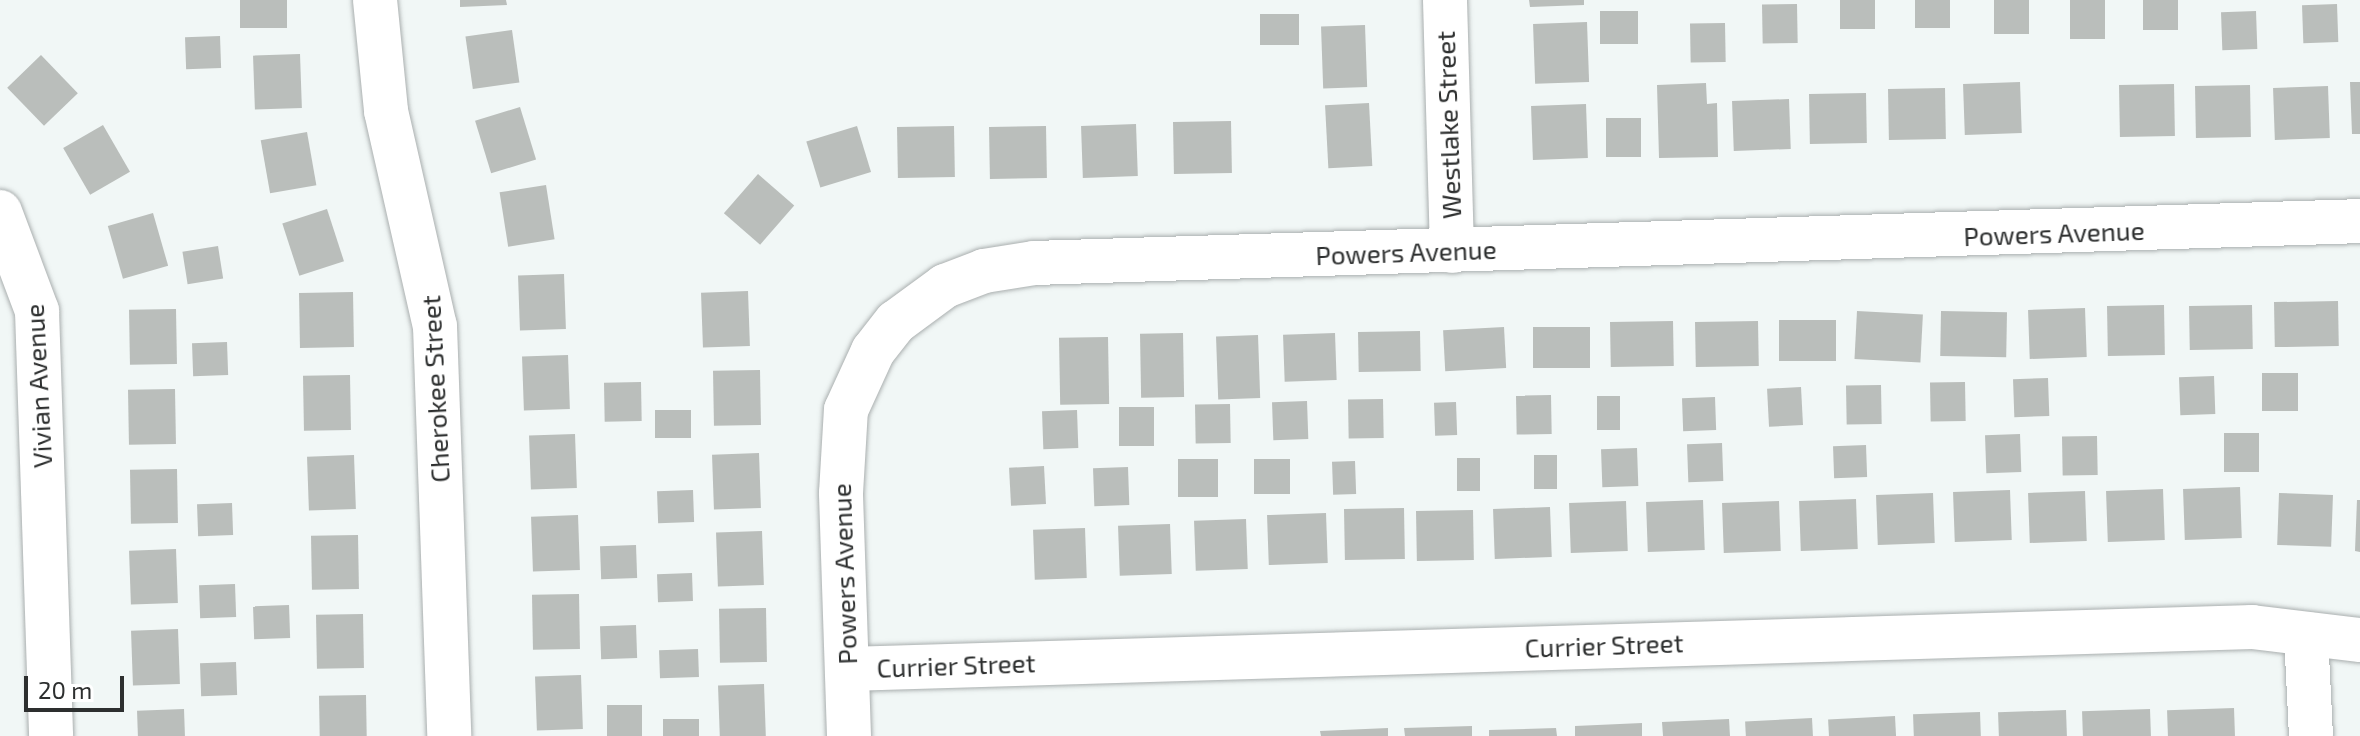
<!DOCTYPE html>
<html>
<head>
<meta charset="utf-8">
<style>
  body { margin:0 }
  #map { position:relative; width:2360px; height:736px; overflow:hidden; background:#f1f7f6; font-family:"Exo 2",sans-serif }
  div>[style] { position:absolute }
  .building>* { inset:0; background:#babebb; transform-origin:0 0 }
  .roads { filter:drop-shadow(0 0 2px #aaafaf) drop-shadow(0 0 2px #aaafaf) }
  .minor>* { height:44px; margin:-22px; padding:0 22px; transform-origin:22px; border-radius:22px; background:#fff }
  span { translate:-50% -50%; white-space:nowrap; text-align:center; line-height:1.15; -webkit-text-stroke:7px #fff; paint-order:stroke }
  .street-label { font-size:26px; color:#2d2f2f }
  .scale { position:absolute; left:24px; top:676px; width:100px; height:36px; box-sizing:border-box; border:4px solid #2d2f2f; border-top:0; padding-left:10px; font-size:24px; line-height:28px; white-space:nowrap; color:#2d2f2f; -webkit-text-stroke:6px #fff; paint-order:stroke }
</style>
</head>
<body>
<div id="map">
  <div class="building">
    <i style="left:240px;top:0;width:47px;height:28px"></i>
    <i style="clip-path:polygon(460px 0,506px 0,507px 5px,460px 7px)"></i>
    <i style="clip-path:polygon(1529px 0,1584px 0,1584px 5px,1530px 7px)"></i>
    <i style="left:1840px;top:0;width:35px;height:29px"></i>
    <i style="left:1915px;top:0;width:35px;height:28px"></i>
    <i style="left:1994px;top:0;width:35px;height:34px"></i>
    <i style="left:2070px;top:0;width:35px;height:39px"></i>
    <i style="left:2143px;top:0;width:35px;height:30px"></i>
    <i style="left:1797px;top:4px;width:39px;height:35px;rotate:89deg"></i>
    <i style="left:2337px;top:4px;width:38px;height:35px;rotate:88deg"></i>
    <i style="left:1600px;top:11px;width:38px;height:33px"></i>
    <i style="left:2256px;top:11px;width:38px;height:35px;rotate:88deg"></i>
    <i style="left:1260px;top:14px;width:39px;height:31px"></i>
    <i style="left:1587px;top:22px;width:60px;height:54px;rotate:88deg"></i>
    <i style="left:1725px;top:23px;width:39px;height:35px;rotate:89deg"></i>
    <i style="left:1365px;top:25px;width:62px;height:44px;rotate:88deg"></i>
    <i style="left:512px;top:30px;width:53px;height:47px;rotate:82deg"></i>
    <i style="left:220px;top:36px;width:32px;height:35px;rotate:88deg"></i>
    <i style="left:300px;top:54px;width:54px;height:47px;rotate:88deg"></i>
    <i style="left:41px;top:55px;width:53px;height:47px;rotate:46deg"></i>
    <i style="left:2020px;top:82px;width:51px;height:57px;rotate:88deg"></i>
    <i style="clip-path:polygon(2350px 82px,2360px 82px,2360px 134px,2352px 134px)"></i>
    <i style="clip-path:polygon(1706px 83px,1707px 104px,1717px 103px,1718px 157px,1659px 158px,1657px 85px)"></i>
    <i style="left:2174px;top:84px;width:52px;height:55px;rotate:89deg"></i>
    <i style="left:2250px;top:85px;width:52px;height:55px;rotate:89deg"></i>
    <i style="left:2328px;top:86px;width:52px;height:55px;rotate:88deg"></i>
    <i style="left:1945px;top:88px;width:51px;height:57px;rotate:89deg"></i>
    <i style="left:1866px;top:93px;width:50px;height:57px;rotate:89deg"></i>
    <i style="left:1789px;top:99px;width:50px;height:57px;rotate:88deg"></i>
    <i style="left:1369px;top:103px;width:63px;height:44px;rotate:87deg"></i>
    <i style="left:1586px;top:104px;width:54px;height:55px;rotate:88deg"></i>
    <i style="left:520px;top:107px;width:55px;height:47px;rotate:73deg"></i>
    <i style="left:1606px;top:118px;width:35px;height:39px"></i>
    <i style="left:1231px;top:121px;width:52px;height:58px;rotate:89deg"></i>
    <i style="left:1136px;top:124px;width:52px;height:55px;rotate:88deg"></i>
    <i style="left:103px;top:125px;width:54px;height:46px;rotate:60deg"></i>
    <i style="left:857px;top:126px;width:48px;height:53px;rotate:73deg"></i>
    <i style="left:954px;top:126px;width:51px;height:57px;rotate:89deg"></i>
    <i style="left:1046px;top:126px;width:52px;height:57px;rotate:89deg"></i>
    <i style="left:307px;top:132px;width:54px;height:47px;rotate:80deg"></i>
    <i style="left:758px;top:174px;width:48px;height:52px;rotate:41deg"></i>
    <i style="left:546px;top:185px;width:55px;height:47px;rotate:81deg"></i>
    <i style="left:327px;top:209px;width:55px;height:47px;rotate:72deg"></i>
    <i style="left:153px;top:213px;width:55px;height:47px;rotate:74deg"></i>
    <i style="left:218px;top:246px;width:33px;height:36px;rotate:81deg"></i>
    <i style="left:564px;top:274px;width:55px;height:46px;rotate:88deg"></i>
    <i style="left:748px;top:291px;width:55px;height:47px;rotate:88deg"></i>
    <i style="left:353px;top:292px;width:55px;height:54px;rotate:89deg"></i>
    <i style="left:2338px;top:301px;width:45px;height:64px;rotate:89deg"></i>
    <i style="left:2164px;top:305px;width:50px;height:57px;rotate:89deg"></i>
    <i style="left:2252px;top:305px;width:44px;height:63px;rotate:89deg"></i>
    <i style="left:2085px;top:308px;width:49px;height:57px;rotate:88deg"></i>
    <i style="left:176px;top:309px;width:55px;height:47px;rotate:89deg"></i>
    <i style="left:1857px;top:311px;width:66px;height:48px;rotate:3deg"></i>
    <i style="left:1941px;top:311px;width:66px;height:45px;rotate:1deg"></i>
    <i style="left:1779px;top:320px;width:57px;height:41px"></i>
    <i style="left:1673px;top:321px;width:45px;height:63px;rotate:89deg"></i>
    <i style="left:1758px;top:321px;width:45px;height:63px;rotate:89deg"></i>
    <i style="left:1504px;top:327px;width:41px;height:61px;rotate:87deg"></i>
    <i style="left:1590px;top:327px;width:41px;height:57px;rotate:90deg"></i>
    <i style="left:1420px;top:331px;width:40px;height:62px;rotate:89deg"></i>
    <i style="left:1183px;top:333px;width:64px;height:43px;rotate:89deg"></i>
    <i style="left:1335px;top:333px;width:47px;height:52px;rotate:88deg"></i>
    <i style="left:1258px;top:335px;width:63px;height:42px;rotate:88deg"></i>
    <i style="left:1108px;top:337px;width:67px;height:49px;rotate:89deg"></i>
    <i style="left:227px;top:342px;width:33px;height:35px;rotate:88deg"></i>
    <i style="left:568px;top:355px;width:54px;height:46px;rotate:88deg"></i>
    <i style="left:760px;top:370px;width:55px;height:47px;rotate:89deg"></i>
    <i style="left:2298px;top:373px;width:38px;height:36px;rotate:90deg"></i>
    <i style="left:350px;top:375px;width:55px;height:47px;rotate:89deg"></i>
    <i style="left:2214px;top:376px;width:38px;height:35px;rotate:88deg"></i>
    <i style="left:2048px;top:378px;width:38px;height:35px;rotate:88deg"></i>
    <i style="left:641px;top:382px;width:39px;height:37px;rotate:89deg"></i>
    <i style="left:1965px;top:382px;width:39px;height:35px;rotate:89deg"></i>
    <i style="left:1881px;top:385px;width:39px;height:35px;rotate:89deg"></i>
    <i style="left:1801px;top:387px;width:38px;height:34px;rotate:87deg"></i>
    <i style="left:175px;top:389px;width:55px;height:47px;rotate:89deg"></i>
    <i style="left:1551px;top:395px;width:39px;height:35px;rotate:89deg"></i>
    <i style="left:1597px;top:396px;width:23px;height:34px"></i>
    <i style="left:1715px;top:397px;width:33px;height:33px;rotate:88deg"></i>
    <i style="left:1383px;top:399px;width:39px;height:35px;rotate:89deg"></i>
    <i style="left:1307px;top:401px;width:38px;height:35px;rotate:88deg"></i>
    <i style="left:1456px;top:402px;width:33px;height:22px;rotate:88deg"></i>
    <i style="left:1230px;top:404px;width:39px;height:35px;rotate:89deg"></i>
    <i style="left:1119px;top:407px;width:35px;height:39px"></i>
    <i style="left:691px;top:410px;width:28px;height:36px;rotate:90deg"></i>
    <i style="left:1077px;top:410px;width:38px;height:35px;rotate:88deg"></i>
    <i style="left:2224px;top:433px;width:35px;height:39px"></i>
    <i style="left:575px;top:434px;width:54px;height:46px;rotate:88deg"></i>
    <i style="left:2020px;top:434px;width:38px;height:35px;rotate:88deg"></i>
    <i style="left:2097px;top:436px;width:39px;height:35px;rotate:89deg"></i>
    <i style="left:1722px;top:443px;width:38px;height:35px;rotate:88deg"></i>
    <i style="left:1866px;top:445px;width:32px;height:33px;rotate:88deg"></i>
    <i style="left:1637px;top:448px;width:38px;height:36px;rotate:88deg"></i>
    <i style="left:759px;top:453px;width:55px;height:47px;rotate:88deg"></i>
    <i style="left:354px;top:455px;width:54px;height:47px;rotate:88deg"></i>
    <i style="left:1534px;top:455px;width:23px;height:34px"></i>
    <i style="left:1457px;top:458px;width:23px;height:33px"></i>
    <i style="left:1218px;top:459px;width:38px;height:40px;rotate:90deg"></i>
    <i style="left:1290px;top:459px;width:35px;height:36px;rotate:90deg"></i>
    <i style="left:1355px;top:461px;width:33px;height:23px;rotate:88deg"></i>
    <i style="left:1044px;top:466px;width:38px;height:35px;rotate:87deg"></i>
    <i style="left:1128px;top:467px;width:38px;height:35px;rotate:88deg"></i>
    <i style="left:177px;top:469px;width:54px;height:47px;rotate:89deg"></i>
    <i style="left:2240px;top:487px;width:51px;height:57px;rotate:88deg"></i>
    <i style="left:2163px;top:489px;width:51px;height:57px;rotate:88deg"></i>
    <i style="left:693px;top:490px;width:32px;height:36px;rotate:88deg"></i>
    <i style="left:2010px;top:490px;width:50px;height:57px;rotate:88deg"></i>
    <i style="left:2085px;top:491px;width:50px;height:57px;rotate:88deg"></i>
    <i style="left:1933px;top:493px;width:50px;height:57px;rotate:88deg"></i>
    <i style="left:2279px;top:493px;width:54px;height:52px;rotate:2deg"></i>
    <i style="left:1856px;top:499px;width:50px;height:57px;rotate:88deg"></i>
    <i style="left:1703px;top:500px;width:50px;height:57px;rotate:88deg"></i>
    <i style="clip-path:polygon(2357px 500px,2360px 500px,2360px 552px,2355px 551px)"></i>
    <i style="left:1626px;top:501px;width:50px;height:57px;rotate:88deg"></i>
    <i style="left:1779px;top:501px;width:50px;height:57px;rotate:88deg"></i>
    <i style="left:232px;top:503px;width:32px;height:35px;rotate:88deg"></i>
    <i style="left:1550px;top:507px;width:50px;height:57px;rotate:88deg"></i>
    <i style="left:1404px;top:508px;width:51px;height:60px;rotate:89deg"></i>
    <i style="left:1473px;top:510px;width:50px;height:57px;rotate:89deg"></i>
    <i style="left:1326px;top:513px;width:50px;height:59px;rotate:88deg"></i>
    <i style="left:578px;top:515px;width:55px;height:47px;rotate:88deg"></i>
    <i style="left:1246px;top:519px;width:50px;height:52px;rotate:88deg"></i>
    <i style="left:1170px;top:524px;width:50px;height:52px;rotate:88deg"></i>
    <i style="left:1085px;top:528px;width:50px;height:52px;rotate:88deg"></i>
    <i style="left:762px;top:531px;width:54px;height:46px;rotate:88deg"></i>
    <i style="left:358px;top:535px;width:54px;height:47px;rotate:89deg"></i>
    <i style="left:636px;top:545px;width:33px;height:36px;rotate:88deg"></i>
    <i style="left:176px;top:549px;width:54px;height:47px;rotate:88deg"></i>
    <i style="left:692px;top:573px;width:28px;height:35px;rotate:88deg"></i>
    <i style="left:235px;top:584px;width:33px;height:36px;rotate:88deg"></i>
    <i style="left:579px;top:594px;width:55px;height:47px;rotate:89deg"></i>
    <i style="left:289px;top:605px;width:33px;height:36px;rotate:88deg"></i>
    <i style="left:766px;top:608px;width:54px;height:47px;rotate:89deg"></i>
    <i style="left:363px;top:614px;width:54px;height:47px;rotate:89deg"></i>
    <i style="left:636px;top:625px;width:33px;height:36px;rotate:88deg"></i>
    <i style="left:178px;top:629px;width:55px;height:47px;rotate:88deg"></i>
    <i style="left:698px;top:649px;width:28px;height:39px;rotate:88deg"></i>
    <i style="left:236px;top:662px;width:33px;height:36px;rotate:88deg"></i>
    <i style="left:581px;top:675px;width:54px;height:46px;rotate:88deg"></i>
    <i style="left:764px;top:684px;width:52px;height:46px;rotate:88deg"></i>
    <i style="left:366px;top:695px;width:41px;height:47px;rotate:89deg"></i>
    <i style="left:607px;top:705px;width:35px;height:31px"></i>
    <i style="left:2234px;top:708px;width:28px;height:67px;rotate:88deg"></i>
    <i style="left:184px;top:709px;width:27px;height:47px;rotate:88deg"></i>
    <i style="left:2150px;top:709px;width:27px;height:68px;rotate:88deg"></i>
    <i style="left:2066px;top:710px;width:26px;height:68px;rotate:88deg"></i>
    <i style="left:1980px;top:712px;width:24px;height:67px;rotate:88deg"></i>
    <i style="left:1895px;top:716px;width:20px;height:67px;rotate:87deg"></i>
    <i style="left:1812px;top:718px;width:18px;height:67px;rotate:87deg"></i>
    <i style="left:699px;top:719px;width:17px;height:36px;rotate:90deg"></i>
    <i style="clip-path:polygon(1729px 719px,1730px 736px,1663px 736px,1662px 722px)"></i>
    <i style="clip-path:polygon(1642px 723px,1642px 736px,1575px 736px,1575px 726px)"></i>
    <i style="clip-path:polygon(1472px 726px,1472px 736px,1405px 736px,1404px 728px)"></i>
    <i style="clip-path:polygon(1388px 728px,1388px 736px,1321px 736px,1320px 731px)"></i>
    <i style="clip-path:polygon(1556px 728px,1557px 736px,1489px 736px,1489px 730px)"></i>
  </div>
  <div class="roads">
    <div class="minor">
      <i style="left:375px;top:0;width:112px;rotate:84.3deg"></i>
      <i style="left:386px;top:111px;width:221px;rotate:77.2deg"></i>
      <i style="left:435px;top:326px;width:410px;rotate:88deg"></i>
      <i style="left:1445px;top:0;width:251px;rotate:88.4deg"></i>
      <i style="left:0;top:212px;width:106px;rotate:69.5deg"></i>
      <i style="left:37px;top:311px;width:425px;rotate:88.1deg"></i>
      <i style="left:2306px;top:634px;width:102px;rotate:87.2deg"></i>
      <i style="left:847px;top:669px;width:1406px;rotate:-1.71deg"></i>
      <i style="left:2252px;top:627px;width:109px;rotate:6.9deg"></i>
      <i style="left:849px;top:736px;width:243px;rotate:-91.9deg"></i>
      <i style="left:841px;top:493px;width:83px;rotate:-86.6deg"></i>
      <i style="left:846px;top:410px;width:65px;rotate:-65.4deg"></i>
      <i style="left:873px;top:351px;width:37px;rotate:-52deg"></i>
      <i style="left:896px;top:322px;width:61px;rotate:-36.3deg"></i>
      <i style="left:945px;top:286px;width:42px;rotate:-21deg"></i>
      <i style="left:984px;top:271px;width:51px;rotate:-9.1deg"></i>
      <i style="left:1034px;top:263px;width:1327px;rotate:-1.81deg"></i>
    </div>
  </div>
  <div class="street-label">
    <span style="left:1448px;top:125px;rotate:-92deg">Westlake Street</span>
    <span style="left:2054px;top:233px;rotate:-2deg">Powers Avenue</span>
    <span style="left:1406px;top:252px;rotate:-2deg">Powers Avenue</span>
    <span style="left:38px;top:386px;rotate:-93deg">Vivian Avenue</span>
    <span style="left:435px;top:389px;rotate:-93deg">Cherokee Street</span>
    <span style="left:844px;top:574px;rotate:-92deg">Powers Avenue</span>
    <span style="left:1604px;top:645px;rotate:-2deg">Currier Street</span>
    <span style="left:956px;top:665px;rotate:-2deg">Currier Street</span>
  </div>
  <div class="scale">20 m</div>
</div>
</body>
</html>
